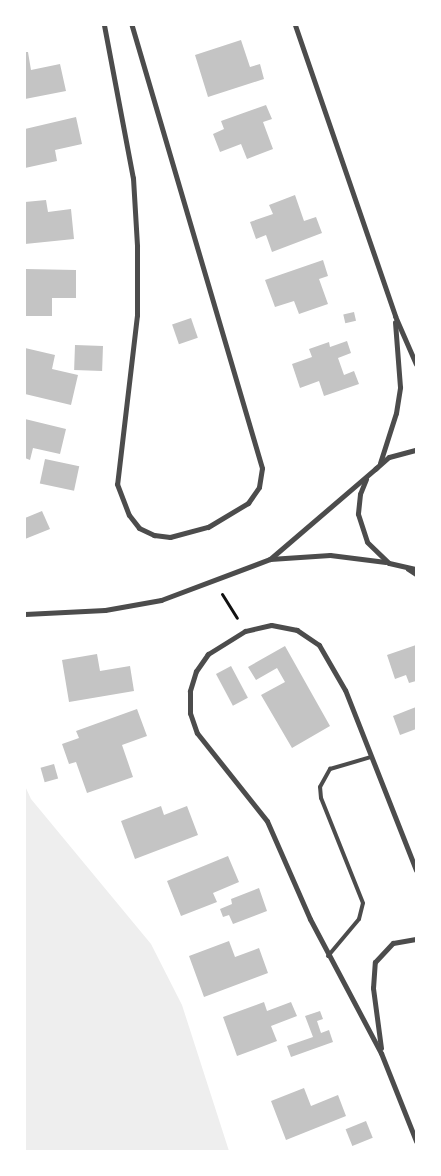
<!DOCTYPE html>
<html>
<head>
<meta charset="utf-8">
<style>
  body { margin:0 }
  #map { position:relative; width:441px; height:1176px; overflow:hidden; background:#fff; font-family:"PT Sans Narrow",sans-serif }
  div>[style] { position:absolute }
  .green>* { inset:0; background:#eee }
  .building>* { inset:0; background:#c4c4c4; transform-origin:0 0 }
  .path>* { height:3px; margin:-1.5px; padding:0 1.5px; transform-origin:1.5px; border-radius:1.5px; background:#111 }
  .service>* { height:4px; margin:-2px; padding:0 2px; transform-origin:2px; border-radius:2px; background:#4c4c4c }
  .minor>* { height:5px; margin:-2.5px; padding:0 2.5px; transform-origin:2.5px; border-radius:2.5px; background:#4c4c4c }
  span { translate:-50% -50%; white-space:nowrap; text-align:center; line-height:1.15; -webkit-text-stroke:4px #fff; paint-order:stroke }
  .frame { position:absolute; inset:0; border:26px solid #fff; pointer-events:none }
</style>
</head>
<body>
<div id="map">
  <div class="green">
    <i style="clip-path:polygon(25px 786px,31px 799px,151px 944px,182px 1005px,229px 1151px,25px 1151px)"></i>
  </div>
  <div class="building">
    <i style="clip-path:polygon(241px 40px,250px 67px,260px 64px,264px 79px,208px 97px,195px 55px)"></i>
    <i style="clip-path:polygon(25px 52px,28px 52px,31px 70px,60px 64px,66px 91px,25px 99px)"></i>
    <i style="clip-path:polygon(266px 105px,272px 119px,263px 122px,273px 149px,247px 159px,241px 144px,220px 152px,213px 134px,224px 129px,221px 121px)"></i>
    <i style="clip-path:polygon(76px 117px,82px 144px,55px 150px,57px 161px,25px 168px,25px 129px)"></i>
    <i style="clip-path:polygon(295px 195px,304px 221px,316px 217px,322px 233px,272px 252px,266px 235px,256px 239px,250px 222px,273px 214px,269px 205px)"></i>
    <i style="clip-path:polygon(46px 200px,48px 212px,71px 209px,74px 239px,25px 244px,25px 202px)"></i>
    <i style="clip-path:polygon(323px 260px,328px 276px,319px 279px,328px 304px,299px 314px,294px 301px,275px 307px,265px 280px)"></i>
    <i style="clip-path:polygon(25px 269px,76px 270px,76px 298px,52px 298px,52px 316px,25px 316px)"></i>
    <i style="left:354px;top:312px;width:9px;height:11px;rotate:77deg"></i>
    <i style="left:191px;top:318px;width:21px;height:20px;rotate:71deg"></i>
    <i style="clip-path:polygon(347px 341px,351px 353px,338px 358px,344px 375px,354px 371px,359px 384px,324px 396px,319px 381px,300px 388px,292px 364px,312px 357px,309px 349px,329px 342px,330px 347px)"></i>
    <i style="left:75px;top:345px;width:28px;height:25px;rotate:2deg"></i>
    <i style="clip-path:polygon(25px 348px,55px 355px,52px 369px,78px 375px,71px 405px,25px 394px)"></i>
    <i style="clip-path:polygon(25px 419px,66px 429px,60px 454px,33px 448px,30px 460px,25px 458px)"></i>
    <i style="left:45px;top:459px;width:35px;height:25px;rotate:12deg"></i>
    <i style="clip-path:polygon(42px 511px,50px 529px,25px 539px,25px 518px)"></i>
    <i style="clip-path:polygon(416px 645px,416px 681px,409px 683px,406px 675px,395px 679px,387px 655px)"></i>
    <i style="clip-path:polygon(285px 646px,330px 726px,292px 748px,261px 695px,285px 682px,277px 668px,256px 680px,248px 667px)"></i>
    <i style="clip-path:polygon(97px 654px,100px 671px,130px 666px,134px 691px,69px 702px,62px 660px)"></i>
    <i style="left:231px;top:666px;width:36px;height:17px;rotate:62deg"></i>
    <i style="clip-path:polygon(416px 707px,416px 729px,400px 735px,393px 716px)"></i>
    <i style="clip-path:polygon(137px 709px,147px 736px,122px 745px,133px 777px,87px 793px,76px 762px,69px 764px,62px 744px,79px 738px,76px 731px)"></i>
    <i style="left:54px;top:764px;width:15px;height:14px;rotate:74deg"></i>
    <i style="clip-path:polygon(161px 806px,164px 815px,187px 806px,198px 835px,135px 859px,121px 821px)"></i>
    <i style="clip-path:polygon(228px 856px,239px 882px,213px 893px,217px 902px,181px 916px,167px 881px)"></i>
    <i style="clip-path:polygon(259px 888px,267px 911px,233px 924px,229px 915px,223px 917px,220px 909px,232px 904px,231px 899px)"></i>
    <i style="clip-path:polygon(229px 941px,235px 957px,259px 948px,268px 973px,204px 997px,189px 956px)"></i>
    <i style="clip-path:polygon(264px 1002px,267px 1011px,291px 1002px,297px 1016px,271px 1026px,277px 1041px,237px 1056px,223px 1017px)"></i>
    <i style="clip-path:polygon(320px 1011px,323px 1019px,317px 1021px,321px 1033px,329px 1030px,333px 1042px,291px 1057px,287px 1046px,313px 1037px,305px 1016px)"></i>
    <i style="clip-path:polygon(304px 1088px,311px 1106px,338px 1095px,346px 1116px,286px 1140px,271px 1101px)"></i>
    <i style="left:366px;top:1121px;width:18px;height:22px;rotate:68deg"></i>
  </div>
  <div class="path">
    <i style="left:222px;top:594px;width:28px;rotate:58deg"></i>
  </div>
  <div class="service">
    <i style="left:328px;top:956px;width:48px;rotate:-50deg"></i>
    <i style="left:359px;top:919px;width:16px;rotate:-76deg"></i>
    <i style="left:363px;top:903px;width:113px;rotate:-111.8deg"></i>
    <i style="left:321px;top:798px;width:11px;rotate:-95deg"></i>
    <i style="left:320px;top:787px;width:21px;rotate:-61deg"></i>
    <i style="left:330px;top:769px;width:43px;rotate:-16.3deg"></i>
  </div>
  <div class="minor">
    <i style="left:104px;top:25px;width:156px;rotate:79.3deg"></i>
    <i style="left:133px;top:178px;width:68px;rotate:86.6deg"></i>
    <i style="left:137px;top:246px;width:69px;rotate:90deg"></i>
    <i style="left:137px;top:315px;width:170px;rotate:96.7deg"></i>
    <i style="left:117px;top:484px;width:33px;rotate:69deg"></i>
    <i style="left:129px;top:515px;width:16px;rotate:52deg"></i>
    <i style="left:139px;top:528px;width:17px;rotate:25deg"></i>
    <i style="left:154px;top:535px;width:16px;rotate:7deg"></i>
    <i style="left:170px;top:537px;width:39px;rotate:-15deg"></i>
    <i style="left:208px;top:527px;width:47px;rotate:-31deg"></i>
    <i style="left:248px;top:503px;width:19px;rotate:-55deg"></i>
    <i style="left:259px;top:487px;width:19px;rotate:-81deg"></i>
    <i style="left:262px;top:468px;width:462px;rotate:-106.4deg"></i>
    <i style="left:295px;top:25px;width:308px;rotate:71deg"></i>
    <i style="left:395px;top:316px;width:52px;rotate:66.4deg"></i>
    <i style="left:380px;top:463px;width:52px;rotate:-72.3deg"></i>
    <i style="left:396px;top:413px;width:26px;rotate:-81deg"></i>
    <i style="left:400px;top:387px;width:65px;rotate:-94.4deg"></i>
    <i style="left:375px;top:469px;width:18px;rotate:-41deg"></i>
    <i style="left:389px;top:457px;width:28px;rotate:-15deg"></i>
    <i style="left:366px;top:479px;width:16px;rotate:112deg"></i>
    <i style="left:360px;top:494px;width:20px;rotate:96deg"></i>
    <i style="left:358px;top:514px;width:29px;rotate:72deg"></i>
    <i style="left:367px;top:542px;width:30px;rotate:44deg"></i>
    <i style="left:389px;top:563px;width:28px;rotate:13deg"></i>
    <i style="left:270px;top:559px;width:60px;rotate:-3.8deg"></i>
    <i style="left:330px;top:555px;width:56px;rotate:7.1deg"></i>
    <i style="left:408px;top:569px;width:9px;rotate:32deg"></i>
    <i style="left:25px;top:614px;width:80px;rotate:-2.9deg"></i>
    <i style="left:105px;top:610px;width:57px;rotate:-10.1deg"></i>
    <i style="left:161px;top:600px;width:116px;rotate:-20.6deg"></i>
    <i style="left:270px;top:559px;width:140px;rotate:-40.6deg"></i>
    <i style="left:416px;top:870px;width:193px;rotate:-111.5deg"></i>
    <i style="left:345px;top:690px;width:52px;rotate:-120deg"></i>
    <i style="left:319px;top:645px;width:27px;rotate:-146deg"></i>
    <i style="left:297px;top:630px;width:26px;rotate:-169deg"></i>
    <i style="left:271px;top:625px;width:27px;rotate:167deg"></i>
    <i style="left:245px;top:631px;width:44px;rotate:148.1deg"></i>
    <i style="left:208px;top:654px;width:21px;rotate:125deg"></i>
    <i style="left:196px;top:671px;width:21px;rotate:107deg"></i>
    <i style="left:190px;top:691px;width:22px;rotate:90deg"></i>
    <i style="left:190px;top:713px;width:21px;rotate:71deg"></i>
    <i style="left:197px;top:733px;width:112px;rotate:51.5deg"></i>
    <i style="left:267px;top:821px;width:107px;rotate:66.3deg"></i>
    <i style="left:310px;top:919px;width:152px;rotate:62.1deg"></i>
    <i style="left:381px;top:1053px;width:95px;rotate:68.3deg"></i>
    <i style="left:381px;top:1048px;width:61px;rotate:-97.6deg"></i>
    <i style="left:373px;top:988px;width:26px;rotate:-86deg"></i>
    <i style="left:375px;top:962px;width:26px;rotate:-47deg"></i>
    <i style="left:393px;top:943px;width:23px;rotate:-10deg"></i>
  </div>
  <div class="frame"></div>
</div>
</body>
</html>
